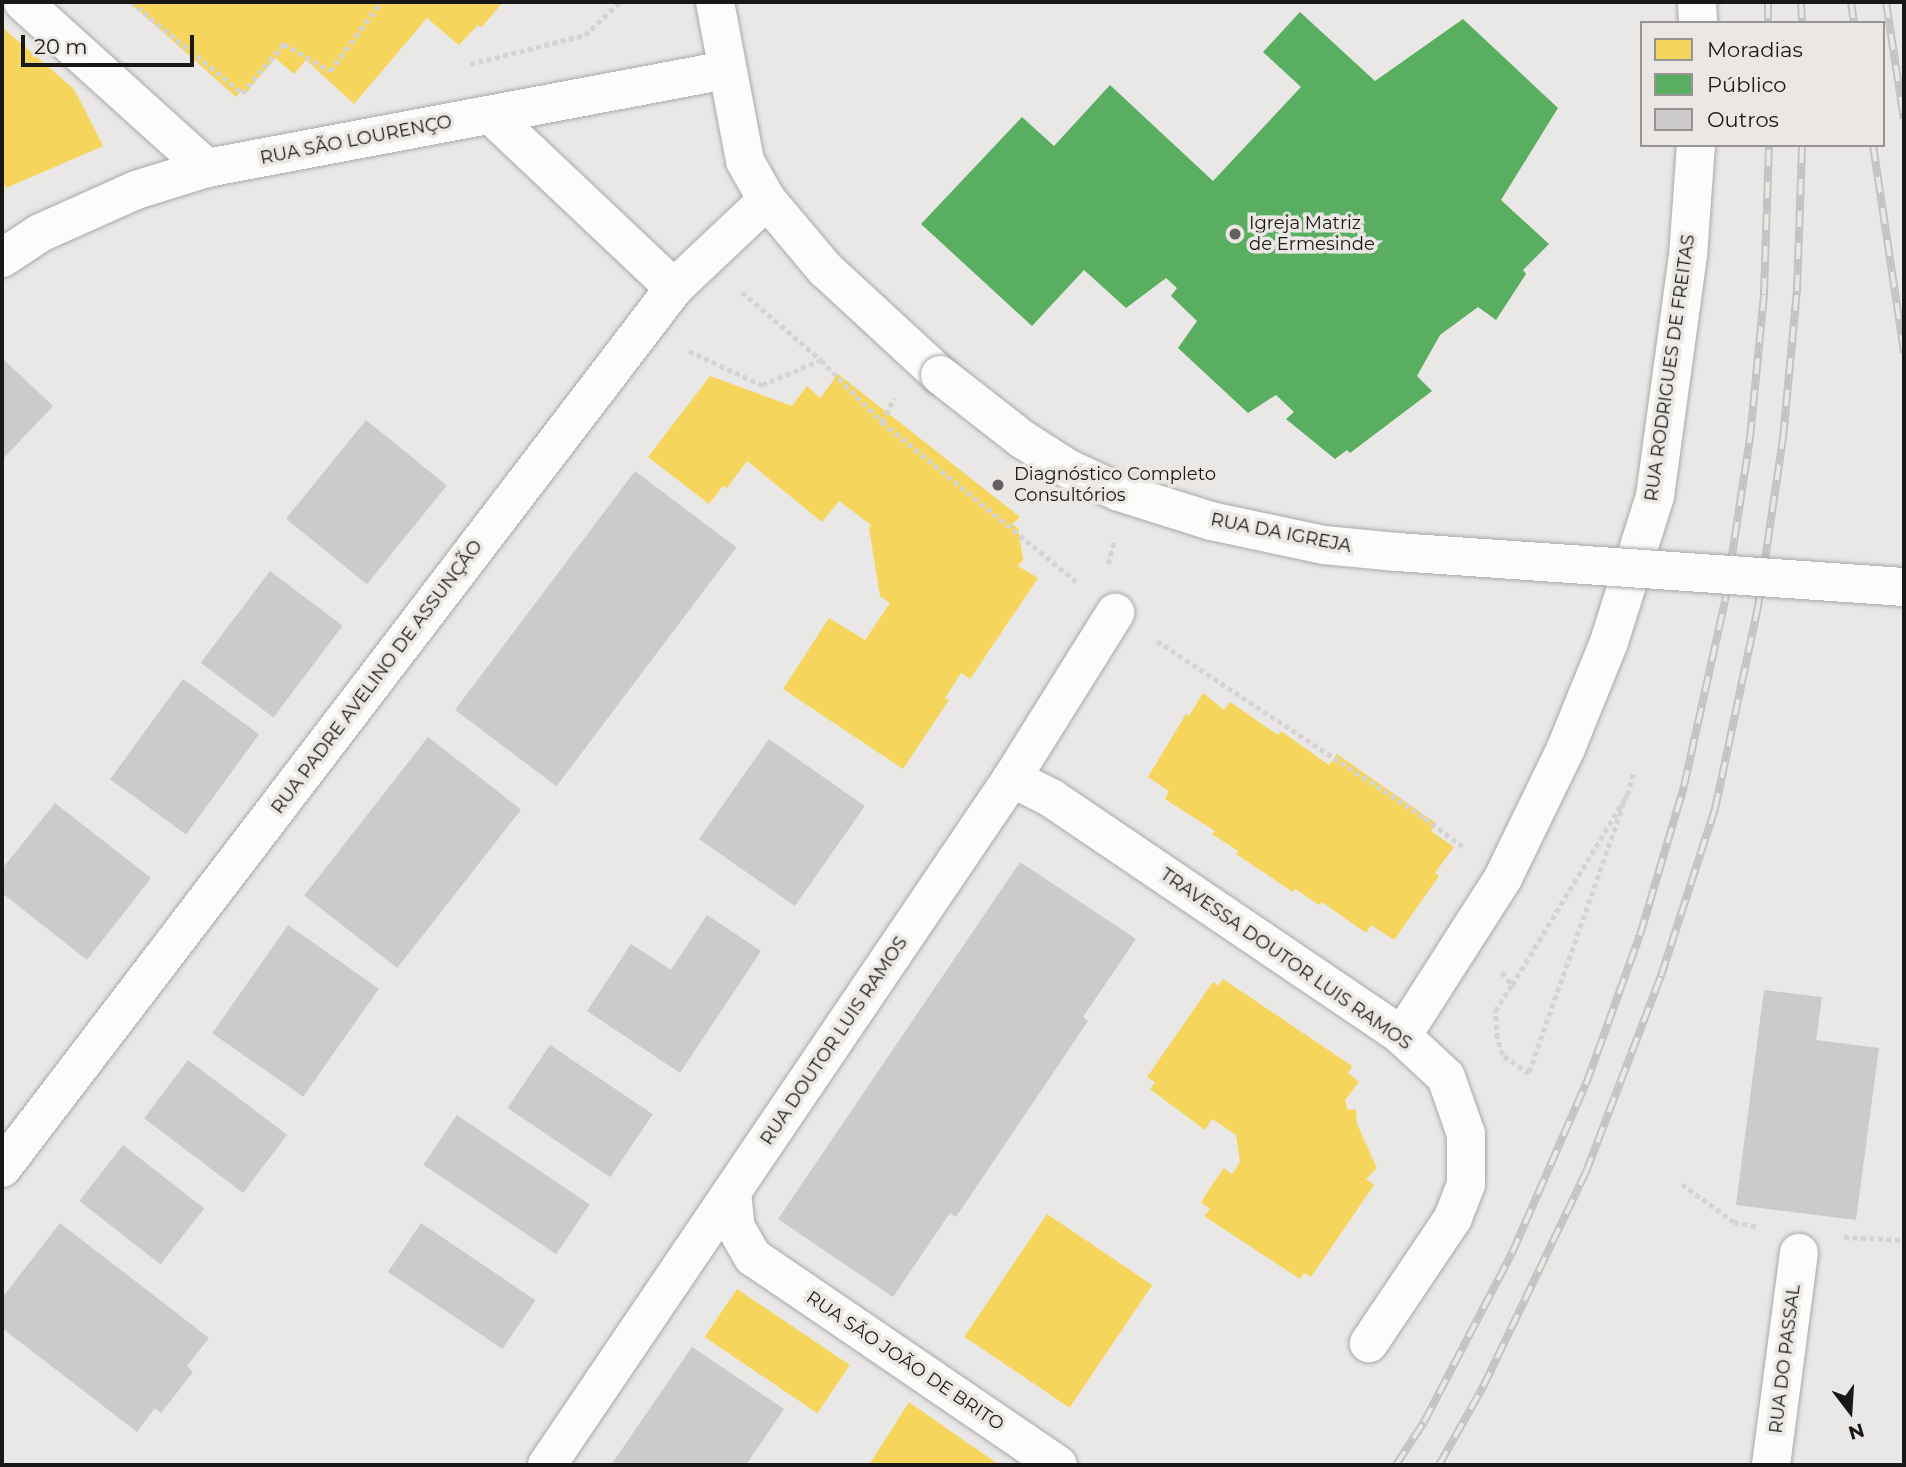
<!DOCTYPE html>
<html>
<head>
<meta charset="utf-8">
<style>
  body { margin:0 }
  #map { position:relative; width:1906px; height:1467px; overflow:hidden; background:#eae8e6; font-family:Montserrat,sans-serif }
  div>[style] { position:absolute }
  .homes>* { inset:0; background:#f6d55c; transform-origin:0 0 }
  .public>* { inset:0; background:#5aae61 }
  .building>* { inset:0; background:#cccaca; transform-origin:0 0 }
  .path>* { height:4.5px; margin-top:-2.25px; transform-origin:0; background:repeating-linear-gradient(90deg,#d4d4d3 0 5px,transparent 0 8.5px) }
  .roads { filter:drop-shadow(0 0 2px #aaa8a7) drop-shadow(0 0 2px #aaa8a7) }
  .street>* { height:38px; margin:-19px; padding:0 19px; transform-origin:19px; border-radius:19px; background:#fcfcfb }
  .secondary>* { height:38px; margin:-19px; padding:0 19px; transform-origin:19px; border-radius:19px; background:#fcfcfb }
  .rail>* { height:8px; margin-top:-4px; transform-origin:0; background:repeating-linear-gradient(90deg,#ebe7e5 0 16px,#c3c3c2 0 32px); box-sizing:border-box; border-block:2px solid #c3c3c2 }
  .bridges { filter:drop-shadow(0 0 2px #aaa8a7) drop-shadow(0 0 2px #aaa8a7) }
  .secondary-bridge>* { height:38px; margin:-19px; padding:0 19px; transform-origin:19px; border-radius:19px; background:#fcfcfb }
  .dots>* { width:19px; height:19px; translate:-50% -50%; box-sizing:border-box; border:4px solid #ebe7e5; border-radius:50% }
  span { translate:-50% -50%; white-space:nowrap; text-align:center; line-height:1.15; -webkit-text-stroke:7px #ebe7e5; paint-order:stroke }
  .street-label { font-size:18px; color:#191817 }
  .poi-label { font-size:18px; color:#191817 }
  .left { translate:0 -50%; text-align:left }
  .frame { position:absolute; inset:0; border:4px solid #191817; pointer-events:none }
  .legend { position:absolute; left:1640px; top:21px; width:245px; height:126px; box-sizing:border-box; background:#ebe7e5; border:2px solid #979493; margin:0; padding:9px 12px; list-style:none; font-size:21px; color:#191817 }
  .legend li { display:flex; align-items:center; gap:14px; height:35px }
  .legend b { width:35px; border:2px solid #979493 }
  .north { position:absolute; left:1815px; top:1376px; width:70px; height:70px; -webkit-text-stroke:5px #ebe7e5; paint-order:stroke; rotate:163deg; font-size:19px; font-weight:700; line-height:28px; text-align:center; color:#191817 }
  .north::after { content:''; display:block; margin:auto; width:24px; height:32px; background:#191817; clip-path:polygon(50% 0,100% 100%,50% 72%,0 100%) }
  .scale { position:absolute; left:21px; top:35px; width:173px; height:32px; box-sizing:border-box; border:4px solid #191817; border-top:0; padding-left:9px; font-size:21px; line-height:24px; white-space:nowrap; color:#191817; -webkit-text-stroke:5px #ebe7e5; paint-order:stroke }
</style>
</head>
<body>
<div id="map">
  <div class="homes">
    <i style="clip-path:polygon(129px 2px,503px 2px,481px 28px,478px 25px,459px 45px,427px 18px,354px 104px,306px 60px,294px 74px,275px 58px,247px 92px,243px 89px,236px 97px)"></i>
    <i style="clip-path:polygon(2px 27px,74px 89px,103px 146px,6px 188px,2px 179px)"></i>
    <i style="clip-path:polygon(838px 374px,1020px 517px,1012px 524px,1018px 528px,1023px 560px,1018px 566px,1038px 578px,970px 679px,961px 673px,945px 698px,949px 700px,903px 769px,783px 689px,829px 618px,865px 640px,890px 603px,880px 596px,869px 528px,871px 525px,839px 501px,822px 522px,747px 461px,727px 488px,723px 486px,709px 504px,648px 457px,710px 376px,792px 406px,807px 386px,820px 398px)"></i>
    <i style="clip-path:polygon(1203px 693px,1224px 710px,1230px 702px,1278px 735px,1281px 731px,1329px 765px,1337px 754px,1436px 823px,1431px 831px,1454px 847px,1435px 873px,1439px 876px,1394px 940px,1371px 925px,1366px 933px,1322px 902px,1319px 905px,1295px 889px,1293px 892px,1236px 854px,1238px 851px,1212px 834px,1215px 831px,1165px 799px,1169px 791px,1148px 777px,1186px 714px,1189px 716px)"></i>
    <i style="clip-path:polygon(1223px 979px,1352px 1066px,1348px 1073px,1359px 1082px,1345px 1100px,1348px 1110px,1356px 1109px,1357px 1124px,1377px 1168px,1366px 1179px,1374px 1185px,1311px 1277px,1304px 1273px,1300px 1279px,1204px 1216px,1210px 1209px,1201px 1202px,1212px 1185px,1224px 1168px,1232px 1174px,1240px 1162px,1236px 1135px,1212px 1119px,1205px 1130px,1150px 1089px,1155px 1082px,1147px 1077px,1213px 982px,1218px 986px)"></i>
    <i style="left:1047px;top:1214px;width:127px;height:148px;rotate:34deg"></i>
    <i style="left:737px;top:1289px;width:136px;height:58px;rotate:34deg"></i>
    <i style="clip-path:polygon(909px 1402px,966px 1442px,1000px 1465px,869px 1465px)"></i>
  </div>
  <div class="public">
    <i style="clip-path:polygon(1300px 12px,1375px 81px,1463px 19px,1558px 108px,1501px 200px,1549px 244px,1523px 270px,1526px 274px,1496px 320px,1478px 307px,1440px 335px,1417px 376px,1432px 391px,1350px 453px,1347px 450px,1335px 459px,1286px 419px,1294px 412px,1276px 395px,1248px 413px,1178px 348px,1197px 321px,1171px 296px,1177px 288px,1166px 278px,1126px 308px,1084px 270px,1032px 326px,921px 224px,1022px 117px,1054px 146px,1110px 85px,1213px 181px,1301px 87px,1263px 52px)"></i>
  </div>
  <div class="building">
    <i style="clip-path:polygon(2px 358px,53px 406px,2px 460px)"></i>
    <i style="left:366px;top:420px;width:104px;height:127px;rotate:39deg"></i>
    <i style="left:635px;top:471px;width:127px;height:299px;rotate:37deg"></i>
    <i style="left:270px;top:571px;width:91px;height:115px;rotate:37deg"></i>
    <i style="left:183px;top:679px;width:94px;height:124px;rotate:36deg"></i>
    <i style="left:428px;top:737px;width:118px;height:201px;rotate:38deg"></i>
    <i style="left:769px;top:739px;width:117px;height:122px;rotate:35deg"></i>
    <i style="clip-path:polygon(55px 803px,151px 878px,87px 960px,2px 893px,2px 869px)"></i>
    <i style="clip-path:polygon(1020px 862px,1136px 939px,1083px 1017px,1088px 1021px,956px 1217px,950px 1213px,893px 1297px,778px 1219px)"></i>
    <i style="clip-path:polygon(707px 915px,761px 951px,680px 1073px,587px 1011px,631px 944px,671px 970px)"></i>
    <i style="left:288px;top:925px;width:111px;height:132px;rotate:35deg"></i>
    <i style="clip-path:polygon(1764px 990px,1822px 997px,1816px 1040px,1879px 1048px,1856px 1220px,1736px 1205px)"></i>
    <i style="left:550px;top:1045px;width:124px;height:76px;rotate:34deg"></i>
    <i style="left:188px;top:1060px;width:124px;height:73px;rotate:37deg"></i>
    <i style="left:457px;top:1115px;width:160px;height:60px;rotate:34deg"></i>
    <i style="left:123px;top:1145px;width:103px;height:71px;rotate:38deg"></i>
    <i style="clip-path:polygon(60px 1223px,209px 1338px,187px 1366px,193px 1372px,161px 1413px,155px 1408px,137px 1432px,2px 1328px,2px 1298px)"></i>
    <i style="left:421px;top:1223px;width:138px;height:59px;rotate:34deg"></i>
    <i style="clip-path:polygon(692px 1347px,784px 1409px,746px 1465px,611px 1465px)"></i>
  </div>
  <div class="path">
    <i style="left:131px;top:2px;width:144px;rotate:39.3deg"></i>
    <i style="left:242px;top:93px;width:65px;rotate:-49.4deg"></i>
    <i style="left:284px;top:44px;width:53px;rotate:30.4deg"></i>
    <i style="left:330px;top:71px;width:86px;rotate:-53.5deg"></i>
    <i style="left:470px;top:64px;width:119px;rotate:-14.2deg"></i>
    <i style="left:585px;top:35px;width:48px;rotate:-43.3deg"></i>
    <i style="left:742px;top:292px;width:104px;rotate:40.7deg"></i>
    <i style="left:689px;top:351px;width:81px;rotate:25deg"></i>
    <i style="left:762px;top:385px;width:64px;rotate:-23deg"></i>
    <i style="left:821px;top:360px;width:87px;rotate:45.5deg"></i>
    <i style="left:882px;top:422px;width:252px;rotate:39.4deg"></i>
    <i style="left:882px;top:422px;width:27px;rotate:-63deg"></i>
    <i style="left:1108px;top:564px;width:23px;rotate:-75deg"></i>
    <i style="left:1157px;top:641px;width:321px;rotate:33.4deg"></i>
    <i style="left:1425px;top:818px;width:48px;rotate:37.3deg"></i>
    <i style="left:1627px;top:795px;width:26px;rotate:-74deg"></i>
    <i style="left:1502px;top:972px;width:16px;rotate:52deg"></i>
    <i style="left:1512px;top:985px;width:222px;rotate:-58.8deg"></i>
    <i style="left:1627px;top:795px;width:296px;rotate:109.4deg"></i>
    <i style="left:1529px;top:1074px;width:33px;rotate:-145deg"></i>
    <i style="left:1502px;top:1055px;width:18px;rotate:-106deg"></i>
    <i style="left:1497px;top:1038px;width:27px;rotate:-94deg"></i>
    <i style="left:1495px;top:1011px;width:31px;rotate:-57deg"></i>
    <i style="left:1682px;top:1184px;width:64px;rotate:36.2deg"></i>
    <i style="left:1734px;top:1222px;width:25px;rotate:11deg"></i>
    <i style="left:1844px;top:1237px;width:60px;rotate:2.9deg"></i>
  </div>
  <div class="roads">
    <div class="street">
      <i style="left:23px;top:2px;width:248px;rotate:42.1deg"></i>
      <i style="left:1697px;top:2px;width:21px;rotate:87deg"></i>
      <i style="left:491px;top:115px;width:252px;rotate:43.4deg"></i>
      <i style="left:2px;top:258px;width:45px;rotate:-33.3deg"></i>
      <i style="left:40px;top:233px;width:105px;rotate:-24.1deg"></i>
      <i style="left:136px;top:190px;width:74px;rotate:-17.2deg"></i>
      <i style="left:207px;top:168px;width:528px;rotate:-10.69deg"></i>
      <i style="left:1012px;top:778px;width:44px;rotate:27.1deg"></i>
      <i style="left:1051px;top:798px;width:424px;rotate:34.1deg"></i>
      <i style="left:1402px;top:1036px;width:60px;rotate:43deg"></i>
      <i style="left:1446px;top:1077px;width:60px;rotate:70.7deg"></i>
      <i style="left:1466px;top:1134px;width:50px;rotate:90deg"></i>
      <i style="left:1466px;top:1184px;width:36px;rotate:111deg"></i>
      <i style="left:1453px;top:1218px;width:151px;rotate:123.9deg"></i>
      <i style="left:1402px;top:1036px;width:188px;rotate:-57.4deg"></i>
      <i style="left:1503px;top:878px;width:144px;rotate:-64.1deg"></i>
      <i style="left:1566px;top:748px;width:114px;rotate:-67.9deg"></i>
      <i style="left:1609px;top:642px;width:153px;rotate:-72.5deg"></i>
      <i style="left:1655px;top:496px;width:242px;rotate:-82.2deg"></i>
      <i style="left:1688px;top:256px;width:111px;rotate:-85.9deg"></i>
      <i style="left:2px;top:1168px;width:1107px;rotate:-52.63deg"></i>
      <i style="left:674px;top:288px;width:128px;rotate:-43.4deg"></i>
      <i style="left:732px;top:1192px;width:36px;rotate:84deg"></i>
      <i style="left:736px;top:1228px;width:34px;rotate:60deg"></i>
      <i style="left:753px;top:1257px;width:369px;rotate:34.3deg"></i>
      <i style="left:547px;top:1465px;width:830px;rotate:-55.91deg"></i>
      <i style="left:1012px;top:778px;width:195px;rotate:-58deg"></i>
      <i style="left:1771px;top:1465px;width:214px;rotate:-82.5deg"></i>
    </div>
    <div class="secondary">
      <i style="left:715px;top:2px;width:162px;rotate:79.3deg"></i>
      <i style="left:745px;top:161px;width:45px;rotate:60.6deg"></i>
      <i style="left:767px;top:200px;width:90px;rotate:50deg"></i>
      <i style="left:825px;top:269px;width:156px;rotate:42.7deg"></i>
    </div>
  </div>
  <div class="rail">
    <i style="left:1768px;top:2px;width:21px;rotate:90deg"></i>
    <i style="left:1801px;top:2px;width:21px;rotate:87deg"></i>
    <i style="left:1851px;top:2px;width:21px;rotate:82deg"></i>
    <i style="left:1886px;top:2px;width:118px;rotate:81.3deg"></i>
    <i style="left:1873px;top:145px;width:210px;rotate:81.5deg"></i>
    <i style="left:1396px;top:1465px;width:51px;rotate:-56.9deg"></i>
    <i style="left:1424px;top:1422px;width:191px;rotate:-62.5deg"></i>
    <i style="left:1512px;top:1253px;width:184px;rotate:-66.4deg"></i>
    <i style="left:1586px;top:1084px;width:158px;rotate:-70.1deg"></i>
    <i style="left:1640px;top:935px;width:155px;rotate:-73.5deg"></i>
    <i style="left:1684px;top:786px;width:189px;rotate:-77.5deg"></i>
    <i style="left:1725px;top:601px;width:165px;rotate:-81.3deg"></i>
    <i style="left:1750px;top:438px;width:145px;rotate:-84.4deg"></i>
    <i style="left:1764px;top:294px;width:149px;rotate:-88.1deg"></i>
    <i style="left:1439px;top:1465px;width:90px;rotate:-60.6deg"></i>
    <i style="left:1483px;top:1387px;width:238px;rotate:-64.4deg"></i>
    <i style="left:1586px;top:1172px;width:210px;rotate:-69.1deg"></i>
    <i style="left:1661px;top:976px;width:176px;rotate:-72.1deg"></i>
    <i style="left:1715px;top:809px;width:207px;rotate:-78deg"></i>
    <i style="left:1758px;top:607px;width:171px;rotate:-81.6deg"></i>
    <i style="left:1783px;top:438px;width:148px;rotate:-84.6deg"></i>
    <i style="left:1797px;top:291px;width:146px;rotate:-88deg"></i>
  </div>
  <div class="bridges">
    <div class="secondary-bridge">
      <i style="left:940px;top:375px;width:104px;rotate:38deg"></i>
      <i style="left:1022px;top:439px;width:56px;rotate:32.6deg"></i>
      <i style="left:1069px;top:469px;width:55px;rotate:24.7deg"></i>
      <i style="left:1119px;top:492px;width:96px;rotate:17.5deg"></i>
      <i style="left:1211px;top:521px;width:116px;rotate:12deg"></i>
      <i style="left:1324px;top:545px;width:73px;rotate:5.5deg"></i>
      <i style="left:1397px;top:552px;width:508px;rotate:3.95deg"></i>
    </div>
  </div>
  <div class="dots">
    <i style="left:1235px;top:234px;background:#62615f"></i>
    <i style="left:998px;top:485px;background:#62615f"></i>
  </div>
  <div class="street-label">
    <span style="left:356px;top:140px;rotate:-11deg">RUA SÃO LOURENÇO</span>
    <span style="left:1670px;top:368px;rotate:-82deg">RUA RODRIGUES DE FREITAS</span>
    <span style="left:1281px;top:533px;rotate:11deg">RUA DA IGREJA</span>
    <span style="left:377px;top:677px;rotate:-53deg">RUA PADRE AVELINO DE ASSUNÇÃO</span>
    <span style="left:1286px;top:959px;rotate:35deg">TRAVESSA DOUTOR LUIS RAMOS</span>
    <span style="left:834px;top:1041px;rotate:-56deg">RUA DOUTOR LUIS RAMOS</span>
    <span style="left:1785px;top:1359px;rotate:-83deg">RUA DO PASSAL</span>
    <span style="left:905px;top:1361px;rotate:34deg">RUA SÃO JOÃO DE BRITO</span>
  </div>
  <div class="poi-label">
    <span class="left" style="left:1249px;top:234px">Igreja Matriz<br>de Ermesinde</span>
    <span class="left" style="left:1014px;top:485px">Diagnóstico Completo<br>Consultórios</span>
  </div>
  <div class="frame"></div>
  <ul class="legend">
  <li><b style="height:19px;background:#f6d55c"></b>Moradias</li>
  <li><b style="height:19px;background:#5aae61"></b>Público</li>
  <li><b style="height:19px;background:#cccaca"></b>Outros</li>
  </ul>
  <div class="north">N</div>
  <div class="scale">20 m</div>
</div>
</body>
</html>
